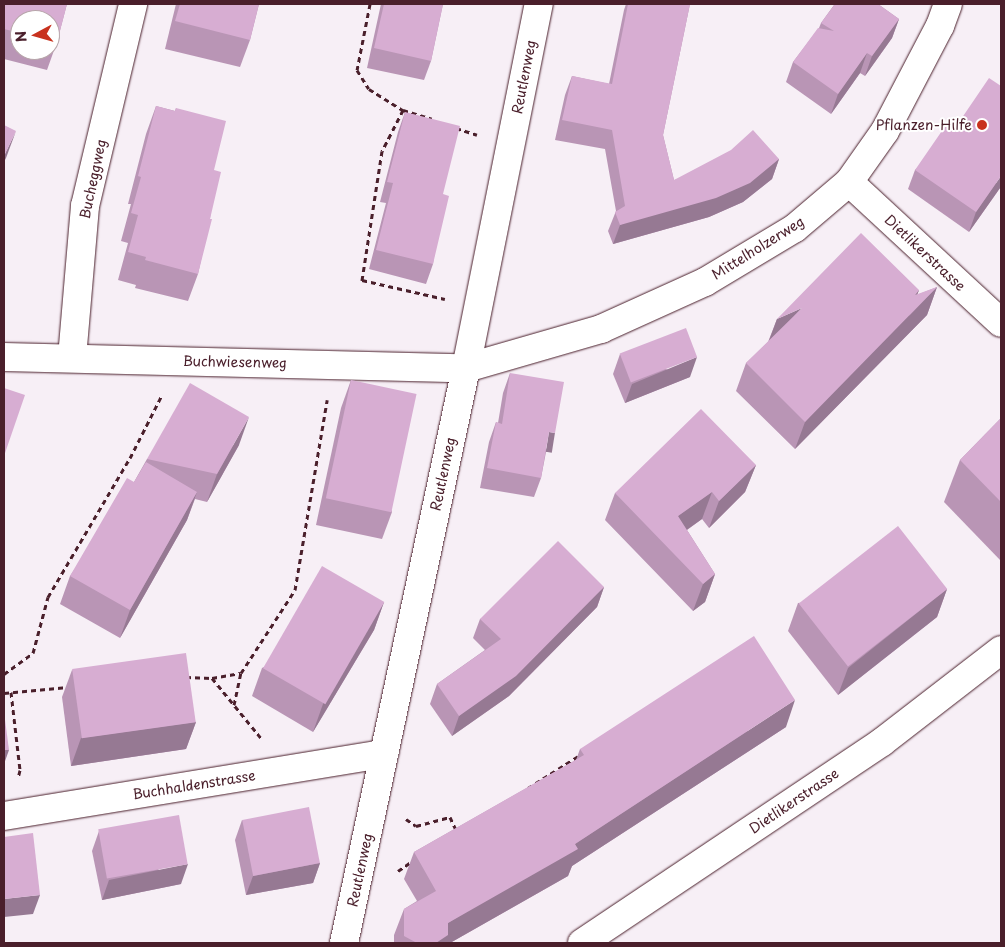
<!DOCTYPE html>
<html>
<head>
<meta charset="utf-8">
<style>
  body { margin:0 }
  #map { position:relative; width:1005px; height:947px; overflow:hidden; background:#f7eff6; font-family:"Playpen Sans",sans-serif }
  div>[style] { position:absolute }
  .path>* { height:3px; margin-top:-1.5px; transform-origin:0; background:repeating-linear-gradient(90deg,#4a1f2b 0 5px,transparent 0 9px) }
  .roads { filter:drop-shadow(0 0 1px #4a1f2b) drop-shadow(0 0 1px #4a1f2b) }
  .minor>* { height:28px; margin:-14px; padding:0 14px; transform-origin:14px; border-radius:14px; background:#fff }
  .wall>* { inset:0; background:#b995b5 }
  .shaded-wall>* { inset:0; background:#967993; transform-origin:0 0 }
  .building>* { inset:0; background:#d7add2; transform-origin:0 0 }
  .dots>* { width:14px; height:14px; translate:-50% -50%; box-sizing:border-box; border:2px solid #fff; border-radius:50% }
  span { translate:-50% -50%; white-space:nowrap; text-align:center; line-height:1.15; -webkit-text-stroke:4px #fff; paint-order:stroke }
  .street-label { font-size:14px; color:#4a1f2b }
  .poi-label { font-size:14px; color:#4a1f2b }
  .right { translate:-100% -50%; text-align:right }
  .frame { position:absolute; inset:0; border:5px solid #4a1f2b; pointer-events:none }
  .north { position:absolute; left:10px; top:10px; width:50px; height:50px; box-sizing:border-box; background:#fff; border:1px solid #b7a5aa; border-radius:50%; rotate:264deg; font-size:14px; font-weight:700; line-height:20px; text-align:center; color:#4a1f2b }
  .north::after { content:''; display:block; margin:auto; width:18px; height:22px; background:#c8321e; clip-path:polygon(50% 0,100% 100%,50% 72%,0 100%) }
</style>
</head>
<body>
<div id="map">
  <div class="path">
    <i style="left:370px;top:4px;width:67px;rotate:101.1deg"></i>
    <i style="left:357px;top:70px;width:22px;rotate:58deg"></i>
    <i style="left:369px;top:89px;width:40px;rotate:32deg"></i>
    <i style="left:403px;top:110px;width:30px;rotate:17deg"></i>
    <i style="left:403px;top:110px;width:46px;rotate:117.1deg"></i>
    <i style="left:382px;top:151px;width:131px;rotate:98.8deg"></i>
    <i style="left:362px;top:280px;width:85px;rotate:12.9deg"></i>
    <i style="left:456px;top:128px;width:22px;rotate:18deg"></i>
    <i style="left:4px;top:674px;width:36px;rotate:-36deg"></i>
    <i style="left:33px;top:653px;width:58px;rotate:-75deg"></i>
    <i style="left:48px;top:597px;width:161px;rotate:-59.5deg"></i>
    <i style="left:130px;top:458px;width:71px;rotate:-63.1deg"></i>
    <i style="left:186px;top:677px;width:26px;rotate:2deg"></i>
    <i style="left:212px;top:678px;width:77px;rotate:50.8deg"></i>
    <i style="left:212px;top:678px;width:29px;rotate:-10deg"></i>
    <i style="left:11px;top:692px;width:79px;rotate:83.4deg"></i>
    <i style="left:20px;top:770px;width:8px;rotate:104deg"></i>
    <i style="left:4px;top:693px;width:64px;rotate:-5.4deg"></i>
    <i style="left:234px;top:705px;width:33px;rotate:-78deg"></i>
    <i style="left:241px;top:673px;width:99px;rotate:-57deg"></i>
    <i style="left:295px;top:590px;width:193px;rotate:-80.4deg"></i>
    <i style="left:528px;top:788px;width:62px;rotate:-32.4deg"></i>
    <i style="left:406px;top:819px;width:12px;rotate:35deg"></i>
    <i style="left:416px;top:826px;width:35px;rotate:-15deg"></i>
    <i style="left:450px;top:817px;width:17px;rotate:65deg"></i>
    <i style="left:398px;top:871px;width:21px;rotate:-35deg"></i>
  </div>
  <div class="roads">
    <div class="minor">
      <i style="left:849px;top:182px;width:207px;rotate:42.8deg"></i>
      <i style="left:4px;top:357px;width:462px;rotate:1.4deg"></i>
      <i style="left:466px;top:368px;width:141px;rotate:-16.1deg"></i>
      <i style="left:601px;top:329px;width:114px;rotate:-24.3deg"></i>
      <i style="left:705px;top:282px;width:105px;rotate:-31deg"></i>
      <i style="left:795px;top:228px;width:71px;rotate:-40.4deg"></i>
      <i style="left:849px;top:182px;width:62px;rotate:-54.8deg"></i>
      <i style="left:885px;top:131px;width:119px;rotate:-62.4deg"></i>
      <i style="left:940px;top:26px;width:23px;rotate:-70deg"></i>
      <i style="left:72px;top:358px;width:153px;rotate:-85.1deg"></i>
      <i style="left:85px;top:206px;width:208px;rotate:-76.6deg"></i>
      <i style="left:4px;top:816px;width:385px;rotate:-9.3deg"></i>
      <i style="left:344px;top:943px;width:588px;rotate:-78.02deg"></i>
      <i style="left:466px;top:368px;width:371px;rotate:-78.7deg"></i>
      <i style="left:582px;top:943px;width:361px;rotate:-33.8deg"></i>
      <i style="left:882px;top:742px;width:150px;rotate:-37.7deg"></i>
    </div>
  </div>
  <div class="wall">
    <i style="clip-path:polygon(evenodd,4px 4px,67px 4px,57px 42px,47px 70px,4px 59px,4px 4px,20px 20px,50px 20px,50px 50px,20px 50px,20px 20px)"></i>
    <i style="clip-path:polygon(176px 4px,259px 4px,250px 40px,240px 67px,165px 49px)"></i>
    <i style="clip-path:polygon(381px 4px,443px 4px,431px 61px,424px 80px,367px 68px)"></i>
    <i style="clip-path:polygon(626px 4px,690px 4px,663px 135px,674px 180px,779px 159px,772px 179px,743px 202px,709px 217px,613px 244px,608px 231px,616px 211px,605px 149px,555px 140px,565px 95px,572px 76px,609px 84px,624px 10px)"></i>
    <i style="clip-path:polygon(832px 4px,878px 4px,899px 19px,892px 38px,865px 76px,860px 73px,831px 114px,786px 82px,793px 62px,819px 28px,821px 23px,834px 5px)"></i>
    <i style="clip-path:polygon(156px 106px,175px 111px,176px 108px,214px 170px,210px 219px,198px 274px,188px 301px,135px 288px,136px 285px,118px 280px,128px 243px,121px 241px,131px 204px,128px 204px,146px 134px)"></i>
    <i style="clip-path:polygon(405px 112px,443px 194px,433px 264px,426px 284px,369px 269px,386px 203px,380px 202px,398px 132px)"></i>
    <i style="clip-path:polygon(953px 131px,1000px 188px,969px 232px,908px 189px,915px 170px)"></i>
    <i style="clip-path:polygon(937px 287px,927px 315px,795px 449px,736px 391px,746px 363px,768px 342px,777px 319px,919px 290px,917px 295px)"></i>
    <i style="clip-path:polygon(620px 354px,690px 377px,625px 403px,613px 374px)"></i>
    <i style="clip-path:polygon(510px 373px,548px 452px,546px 452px,541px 478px,534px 497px,480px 488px,489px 442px,496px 422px,498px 423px,503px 393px)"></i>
    <i style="clip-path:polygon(351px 380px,392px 512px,382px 539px,316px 525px,341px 408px)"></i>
    <i style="clip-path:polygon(1001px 418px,1001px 561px,944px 502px,960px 460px)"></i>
    <i style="clip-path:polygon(239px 445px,207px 502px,195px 499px,187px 520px,120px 638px,60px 604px,70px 576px,134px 482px,147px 459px)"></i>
    <i style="clip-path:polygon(756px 465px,745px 492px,709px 528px,702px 519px,687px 530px,715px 574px,705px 602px,693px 611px,605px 520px,615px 493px)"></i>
    <i style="clip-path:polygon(604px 587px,597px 607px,509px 696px,452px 736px,430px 704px,437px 684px,485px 650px,473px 638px,480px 619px)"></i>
    <i style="clip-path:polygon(947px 589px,937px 617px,838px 695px,788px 631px,798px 603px)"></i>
    <i style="clip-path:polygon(384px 602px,374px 630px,313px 732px,252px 696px,262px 668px)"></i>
    <i style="clip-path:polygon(72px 670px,196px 722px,186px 749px,71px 766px,62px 697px)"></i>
    <i style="clip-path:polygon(786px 727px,572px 866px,568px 876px,450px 943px,394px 943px,394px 935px,404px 909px,417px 901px,404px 879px,414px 852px,576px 760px,580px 749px)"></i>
    <i style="clip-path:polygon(242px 820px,320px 863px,313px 883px,246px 895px,235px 840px)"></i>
    <i style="clip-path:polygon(99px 831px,181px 884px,102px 900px,92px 851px)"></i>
  </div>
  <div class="shaded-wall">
    <i style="clip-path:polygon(899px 19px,892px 38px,865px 76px,872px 56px)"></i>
    <i style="clip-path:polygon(867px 53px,860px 73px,831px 114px,838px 94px)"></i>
    <i style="clip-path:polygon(16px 131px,6px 158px,4px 162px,4px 156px)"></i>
    <i style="clip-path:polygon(779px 159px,772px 179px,743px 202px,709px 217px,613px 244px,620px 225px)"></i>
    <i style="clip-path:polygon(1001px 176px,1001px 183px,1000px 188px,969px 232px,976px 212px)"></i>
    <i style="clip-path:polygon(937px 287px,927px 315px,795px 449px,805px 422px,915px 295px,919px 290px,909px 316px)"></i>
    <i style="clip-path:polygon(802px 308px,767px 346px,777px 319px)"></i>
    <i style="clip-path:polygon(697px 357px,690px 377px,625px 403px,632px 384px)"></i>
    <i style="clip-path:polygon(249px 417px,239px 445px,207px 502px,217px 474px)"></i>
    <i style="left:549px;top:432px;width:6px;height:20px;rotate:9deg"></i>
    <i style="clip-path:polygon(756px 465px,745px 492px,709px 528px,719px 501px)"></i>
    <i style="clip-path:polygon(197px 492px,187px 520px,120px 638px,130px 610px)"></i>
    <i style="clip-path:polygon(712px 492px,702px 519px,668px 543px,678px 516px)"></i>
    <i style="clip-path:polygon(715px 574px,705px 602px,693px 611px,703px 584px)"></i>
    <i style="clip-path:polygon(604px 587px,597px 607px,509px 696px,452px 736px,459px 716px)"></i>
    <i style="clip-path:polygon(947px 589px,937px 617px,838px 695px,848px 668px)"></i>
    <i style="clip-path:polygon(384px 602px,374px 630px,313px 732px,323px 704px)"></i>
    <i style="clip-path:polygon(795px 700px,786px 727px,572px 866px,568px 876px,450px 943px,436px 943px,448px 923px,575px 844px)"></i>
    <i style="clip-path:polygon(196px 722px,186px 749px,71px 766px,81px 738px)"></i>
    <i style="clip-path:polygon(4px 750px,9px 750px,4px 764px)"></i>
    <i style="clip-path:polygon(320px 863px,313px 883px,246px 895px,253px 876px)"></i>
    <i style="clip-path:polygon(188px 864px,181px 884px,102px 900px,109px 880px)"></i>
    <i style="clip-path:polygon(40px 895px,33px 914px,4px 917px,4px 899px)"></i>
  </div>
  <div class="building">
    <i style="clip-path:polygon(4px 4px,67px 4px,57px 42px,50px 41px,50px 20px,20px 20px,20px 33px,4px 29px)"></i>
    <i style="clip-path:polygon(180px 4px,259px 4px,250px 40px,175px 21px)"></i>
    <i style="clip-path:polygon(384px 4px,443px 4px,431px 61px,374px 48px)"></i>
    <i style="clip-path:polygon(628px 4px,690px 4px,663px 135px,674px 180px,731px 150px,753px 130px,779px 159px,750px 183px,716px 198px,620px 225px,615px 212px,625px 206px,612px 130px,562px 120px,572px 76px,612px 84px)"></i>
    <i style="clip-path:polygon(835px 4px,878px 4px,899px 19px,872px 56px,867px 53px,838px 94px,793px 62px,818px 28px,834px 31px,821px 23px)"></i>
    <i style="clip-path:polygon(989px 78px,1001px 86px,1001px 176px,976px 212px,915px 170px,946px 125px,953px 131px)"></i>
    <i style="clip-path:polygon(156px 106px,175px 111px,176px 108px,226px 121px,214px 170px,221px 172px,210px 219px,212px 219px,198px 274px,145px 260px,146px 257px,128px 252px,138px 215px,131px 213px,141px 177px,138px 176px)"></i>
    <i style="clip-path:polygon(405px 112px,460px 126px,443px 194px,449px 196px,433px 264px,376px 250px,393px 183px,387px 182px)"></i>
    <i style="clip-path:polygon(4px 125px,16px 131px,4px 156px)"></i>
    <i style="clip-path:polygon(861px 233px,919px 290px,915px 295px,937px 287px,805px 422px,746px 363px,802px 308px,777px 319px)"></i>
    <i style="left:686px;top:328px;width:31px;height:71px;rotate:69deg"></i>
    <i style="clip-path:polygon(510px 373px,564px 382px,555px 433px,549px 432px,541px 478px,487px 468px,496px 422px,502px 424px)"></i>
    <i style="left:351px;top:380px;width:67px;height:121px;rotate:12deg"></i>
    <i style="clip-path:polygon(190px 383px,249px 417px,217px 474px,147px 459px)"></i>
    <i style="clip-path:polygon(4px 388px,25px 395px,4px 456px)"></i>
    <i style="clip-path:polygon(701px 409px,756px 465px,719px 501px,712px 492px,678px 516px,715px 574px,703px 584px,615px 493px)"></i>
    <i style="clip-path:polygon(1001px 418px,1001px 502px,960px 460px)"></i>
    <i style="clip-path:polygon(146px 462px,197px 492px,130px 610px,70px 576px,127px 478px,134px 482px)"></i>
    <i style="left:898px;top:526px;width:80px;height:126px;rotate:52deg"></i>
    <i style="clip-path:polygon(558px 541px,604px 587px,516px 676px,459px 716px,437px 684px,501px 639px,480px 619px)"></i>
    <i style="left:322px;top:566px;width:72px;height:118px;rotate:30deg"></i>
    <i style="clip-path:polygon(754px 636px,795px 700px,575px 844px,578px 849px,448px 923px,448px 935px,436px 943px,417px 943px,404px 936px,404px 909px,436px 891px,414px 852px,584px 755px,580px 749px)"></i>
    <i style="left:186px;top:653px;width:70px;height:115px;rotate:82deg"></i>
    <i style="clip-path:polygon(4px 712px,9px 750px,4px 750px)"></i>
    <i style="left:309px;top:807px;width:57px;height:68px;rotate:79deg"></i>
    <i style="left:179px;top:815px;width:50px;height:82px;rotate:80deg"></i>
    <i style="clip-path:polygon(33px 833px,40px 895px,4px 899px,4px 837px)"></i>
  </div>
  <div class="dots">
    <i style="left:982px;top:125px;background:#c8321e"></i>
  </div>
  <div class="street-label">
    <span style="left:524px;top:77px;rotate:-79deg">Reutlenweg</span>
    <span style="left:93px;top:179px;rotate:-78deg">Bucheggweg</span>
    <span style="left:758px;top:248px;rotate:-32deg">Mittelholzerweg</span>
    <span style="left:925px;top:253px;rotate:43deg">Dietlikerstrasse</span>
    <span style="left:235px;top:362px;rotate:1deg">Buchwiesenweg</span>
    <span style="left:443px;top:474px;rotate:-78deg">Reutlenweg</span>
    <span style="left:194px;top:785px;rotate:-9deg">Buchhaldenstrasse</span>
    <span style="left:794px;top:801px;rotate:-34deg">Dietlikerstrasse</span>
    <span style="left:360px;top:870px;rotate:-78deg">Reutlenweg</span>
  </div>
  <div class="poi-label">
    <span class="right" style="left:972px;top:125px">Pflanzen-Hilfe</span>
  </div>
  <div class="frame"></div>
  <div class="north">N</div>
</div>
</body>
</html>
